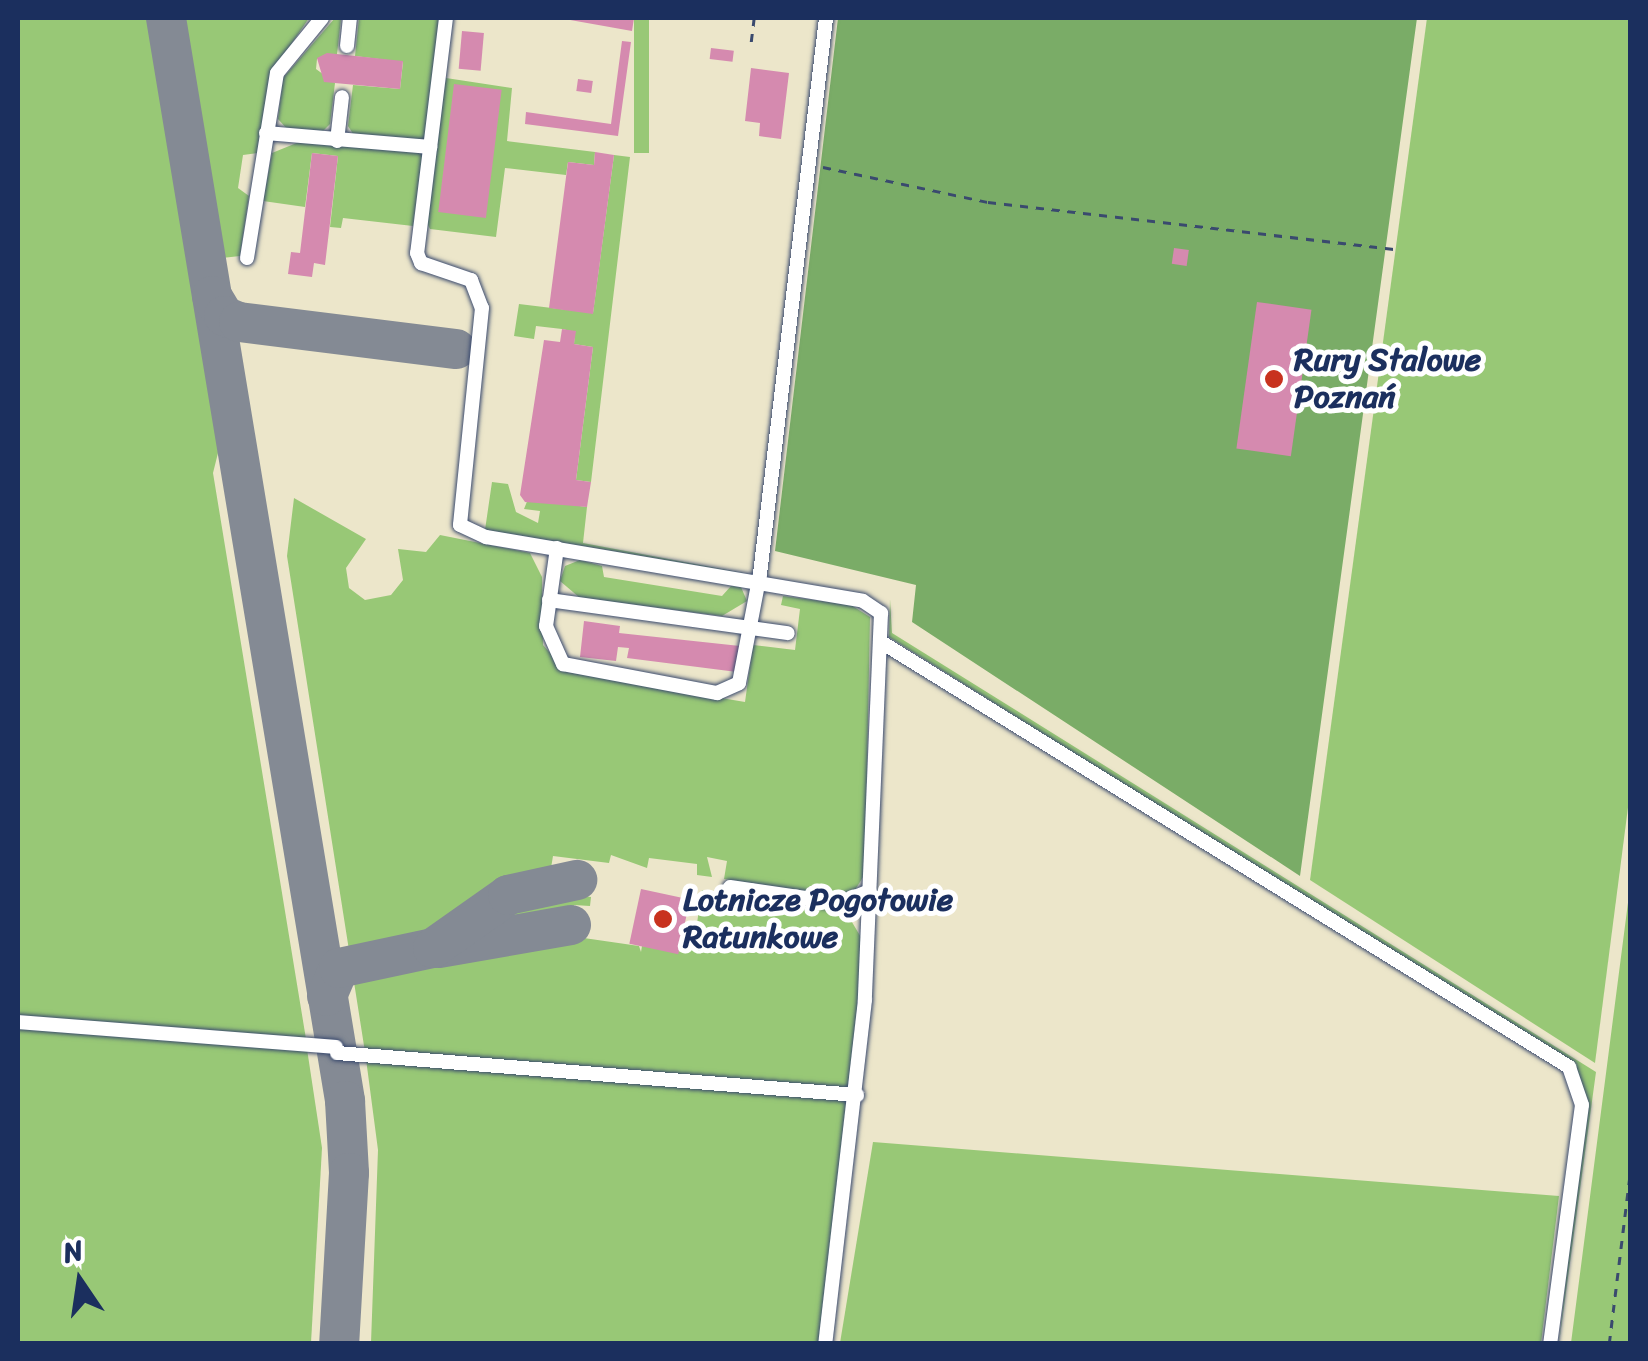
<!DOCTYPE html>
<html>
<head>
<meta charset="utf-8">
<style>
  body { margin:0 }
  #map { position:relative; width:1648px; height:1361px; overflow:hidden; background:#ece6ca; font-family:Sriracha,sans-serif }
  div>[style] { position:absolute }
  .green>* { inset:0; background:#98c876; transform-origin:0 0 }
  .forest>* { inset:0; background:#7aac67 }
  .taxiway>* { height:40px; margin:-20px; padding:0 20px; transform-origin:20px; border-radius:20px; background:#848a94 }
  .building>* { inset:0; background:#d58aaf; transform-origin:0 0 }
  .path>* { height:2.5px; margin-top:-1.25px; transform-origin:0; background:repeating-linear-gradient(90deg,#3a4a6e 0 8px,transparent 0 16px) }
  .roads { filter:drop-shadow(0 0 2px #3a4a6e) drop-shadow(0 0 2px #3a4a6e) }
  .minor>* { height:14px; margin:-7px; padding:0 7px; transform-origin:7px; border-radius:7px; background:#fff }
  .dots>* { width:28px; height:28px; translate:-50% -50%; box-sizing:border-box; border:5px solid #fff; border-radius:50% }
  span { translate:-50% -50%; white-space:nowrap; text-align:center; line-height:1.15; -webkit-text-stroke:10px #fff; paint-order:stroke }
  .poi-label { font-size:32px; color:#1b2f5e; font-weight:700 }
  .left { translate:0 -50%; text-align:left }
  .frame { position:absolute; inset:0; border:20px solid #1b2f5e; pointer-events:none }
  .north { position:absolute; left:30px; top:1231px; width:100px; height:100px; -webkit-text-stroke:8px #fff; paint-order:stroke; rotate:347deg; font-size:28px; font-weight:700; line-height:40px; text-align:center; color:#1b2f5e }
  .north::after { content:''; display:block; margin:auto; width:35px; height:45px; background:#1b2f5e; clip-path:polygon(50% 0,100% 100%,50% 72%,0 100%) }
</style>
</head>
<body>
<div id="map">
  <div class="green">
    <i style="clip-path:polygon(18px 18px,149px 18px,220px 445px,213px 473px,306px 1039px,18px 1018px)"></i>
    <i style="clip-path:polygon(183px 18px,309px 18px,271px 74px,257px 153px,243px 155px,238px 188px,249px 196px,240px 256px,222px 258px)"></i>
    <i style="clip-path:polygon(335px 18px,341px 19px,337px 54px,317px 59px,316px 69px,335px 83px,330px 124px,321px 133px,355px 137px,348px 126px,353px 85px,400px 89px,403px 62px,355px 56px,359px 18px,441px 18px,413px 226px,343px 218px,341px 228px,330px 227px,338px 156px,312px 153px,305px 207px,263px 201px,272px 153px,299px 142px,278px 119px,283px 78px)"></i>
    <i style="left:634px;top:18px;width:15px;height:135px"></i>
    <i style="clip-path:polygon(1427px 18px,1630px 18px,1630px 792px,1595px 1063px,1310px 880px)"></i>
    <i style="clip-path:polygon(446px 78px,512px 88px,507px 141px,595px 152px,594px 165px,568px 162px,566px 175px,505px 168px,496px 237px,430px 229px,423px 215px)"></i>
    <i style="clip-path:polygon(614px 155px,630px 157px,591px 482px,576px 480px,593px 347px,574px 344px,575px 332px,562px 329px,536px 326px,534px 339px,514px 336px,519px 304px,593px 313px)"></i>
    <i style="clip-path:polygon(492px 482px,508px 484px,516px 512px,538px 523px,540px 511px,524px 509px,528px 499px,587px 507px,583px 543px,754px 575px,485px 530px)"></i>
    <i style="clip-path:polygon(294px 498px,366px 539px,346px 568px,349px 588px,365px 600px,391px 595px,403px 580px,398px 549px,426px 552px,440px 535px,530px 553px,542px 577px,543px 645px,567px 672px,745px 702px,753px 645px,795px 650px,800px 609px,781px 605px,783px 596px,851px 605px,870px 617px,865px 874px,855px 890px,836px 896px,724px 879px,727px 861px,707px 857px,712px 877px,697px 875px,697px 864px,649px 858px,647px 868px,611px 855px,609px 863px,553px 856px,551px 868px,578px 873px,575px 895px,591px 897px,590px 906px,574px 905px,570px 936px,639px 946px,641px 952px,642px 946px,683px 952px,684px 942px,694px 943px,702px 890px,846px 912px,862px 939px,852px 1084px,844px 1090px,365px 1052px,287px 556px)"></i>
    <i style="clip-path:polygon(580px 560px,602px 566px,604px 577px,722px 596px,731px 586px,741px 587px,747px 601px,722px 616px,580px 598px,560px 581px,565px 566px)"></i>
    <i style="clip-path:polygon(890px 599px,892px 633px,1596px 1072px,1559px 1343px,1586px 1099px,1576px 1068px,889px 637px)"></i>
    <i style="clip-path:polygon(1630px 887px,1630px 1343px,1571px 1343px,1605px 1081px)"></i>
    <i style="clip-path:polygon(18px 1026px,307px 1049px,322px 1148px,311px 1343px,18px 1343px)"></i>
    <i style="clip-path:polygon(366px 1059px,843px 1096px,850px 1104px,819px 1343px,371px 1343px,378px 1150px)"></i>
    <i style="clip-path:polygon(873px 1142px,1559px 1196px,1541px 1343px,840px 1343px)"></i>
  </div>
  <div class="forest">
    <i style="clip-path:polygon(838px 18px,1417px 18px,1300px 876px,912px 622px,916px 585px,775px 551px)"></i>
  </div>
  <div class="taxiway">
    <i style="left:166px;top:18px;width:1098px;rotate:80.61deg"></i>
    <i style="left:345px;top:1101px;width:72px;rotate:86.8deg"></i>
    <i style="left:349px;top:1173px;width:171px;rotate:93.3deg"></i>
    <i style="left:212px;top:296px;width:23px;rotate:59deg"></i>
    <i style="left:224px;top:316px;width:16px;rotate:22deg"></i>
    <i style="left:239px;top:322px;width:219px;rotate:7.1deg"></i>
    <i style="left:439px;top:948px;width:134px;rotate:-9.9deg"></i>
    <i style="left:327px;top:996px;width:30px;rotate:-67deg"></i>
    <i style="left:339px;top:968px;width:96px;rotate:-12deg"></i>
    <i style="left:433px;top:948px;width:92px;rotate:-35.2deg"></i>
    <i style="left:508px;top:895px;width:71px;rotate:-12.3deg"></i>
  </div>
  <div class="building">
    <i style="clip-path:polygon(559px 18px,634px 18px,632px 31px)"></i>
    <i style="left:462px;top:31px;width:22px;height:38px;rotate:5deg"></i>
    <i style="clip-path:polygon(622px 41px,631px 42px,618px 136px,525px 124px,526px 112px,611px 124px)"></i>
    <i style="left:711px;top:48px;width:23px;height:11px;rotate:7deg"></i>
    <i style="clip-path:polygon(327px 53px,403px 61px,400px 89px,324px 82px,317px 58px)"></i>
    <i style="clip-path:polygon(751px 68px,789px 73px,781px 139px,759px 136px,760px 123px,745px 121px)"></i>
    <i style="left:578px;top:79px;width:15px;height:12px;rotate:8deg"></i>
    <i style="left:454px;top:84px;width:48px;height:129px;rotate:7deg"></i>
    <i style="clip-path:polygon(595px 152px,614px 155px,593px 314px,549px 308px,568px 162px,594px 165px)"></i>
    <i style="clip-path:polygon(312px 153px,338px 156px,325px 265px,314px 263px,312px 277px,288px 274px,291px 252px,300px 253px)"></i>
    <i style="left:1174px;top:248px;width:15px;height:16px;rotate:8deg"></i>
    <i style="left:1257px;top:302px;width:55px;height:148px;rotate:8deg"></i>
    <i style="clip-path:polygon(562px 329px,576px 331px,574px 344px,593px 347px,576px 480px,591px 482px,587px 507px,525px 502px,520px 495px,544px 340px,560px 342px)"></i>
    <i style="clip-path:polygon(584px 621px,620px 626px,619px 633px,740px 646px,737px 672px,627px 658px,629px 648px,618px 647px,616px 661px,580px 657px)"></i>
    <i style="left:641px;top:889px;width:50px;height:56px;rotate:12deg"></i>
  </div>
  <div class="path">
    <i style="left:751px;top:42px;width:24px;rotate:-83deg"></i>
    <i style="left:823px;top:167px;width:169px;rotate:12deg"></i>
    <i style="left:988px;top:202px;width:415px;rotate:6.6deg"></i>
    <i style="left:1609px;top:1344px;width:172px;rotate:-83deg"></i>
  </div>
  <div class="roads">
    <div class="minor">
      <i style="left:446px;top:18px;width:237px;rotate:97deg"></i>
      <i style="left:417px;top:253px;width:11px;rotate:68deg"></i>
      <i style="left:421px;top:263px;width:53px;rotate:18.8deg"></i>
      <i style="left:471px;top:280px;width:30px;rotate:69deg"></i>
      <i style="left:482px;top:308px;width:218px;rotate:95.8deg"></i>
      <i style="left:460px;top:525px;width:29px;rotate:25deg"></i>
      <i style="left:486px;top:537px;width:382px;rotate:9.6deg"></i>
      <i style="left:863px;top:601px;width:22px;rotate:34deg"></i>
      <i style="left:881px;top:613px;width:387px;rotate:92.4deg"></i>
      <i style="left:865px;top:1000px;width:346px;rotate:96.6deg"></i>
      <i style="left:347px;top:46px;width:28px;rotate:-84deg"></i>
      <i style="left:266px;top:133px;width:165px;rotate:4.9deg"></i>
      <i style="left:337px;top:141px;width:44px;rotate:-83.5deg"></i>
      <i style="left:247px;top:258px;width:187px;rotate:-80.8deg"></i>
      <i style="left:277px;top:73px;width:71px;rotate:-50.7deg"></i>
      <i style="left:557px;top:548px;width:79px;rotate:98deg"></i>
      <i style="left:546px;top:626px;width:42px;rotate:65.9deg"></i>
      <i style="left:563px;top:664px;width:157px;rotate:10.7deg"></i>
      <i style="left:717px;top:693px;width:24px;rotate:-24deg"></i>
      <i style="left:739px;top:683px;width:111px;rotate:-79.1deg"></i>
      <i style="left:760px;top:574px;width:560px;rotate:-83.23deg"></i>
      <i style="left:549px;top:600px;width:241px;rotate:7.9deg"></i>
      <i style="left:881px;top:642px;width:809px;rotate:31.7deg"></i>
      <i style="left:1569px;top:1067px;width:40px;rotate:71.1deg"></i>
      <i style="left:1582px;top:1105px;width:241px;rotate:97.6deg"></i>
      <i style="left:730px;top:887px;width:111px;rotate:8.3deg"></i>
      <i style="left:840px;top:903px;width:32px;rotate:-22deg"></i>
      <i style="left:18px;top:1022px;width:319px;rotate:4.5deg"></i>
      <i style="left:337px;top:1053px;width:522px;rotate:4.62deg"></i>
    </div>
  </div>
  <div class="dots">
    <i style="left:1274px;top:379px;background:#c8321e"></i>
    <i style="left:663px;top:919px;background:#c8321e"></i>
  </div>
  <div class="poi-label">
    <span class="left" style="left:1294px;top:379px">Rury Stalowe<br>Poznań</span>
    <span class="left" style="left:683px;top:919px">Lotnicze Pogotowie<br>Ratunkowe</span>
  </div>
  <div class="frame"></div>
  <div class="north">N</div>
</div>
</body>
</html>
